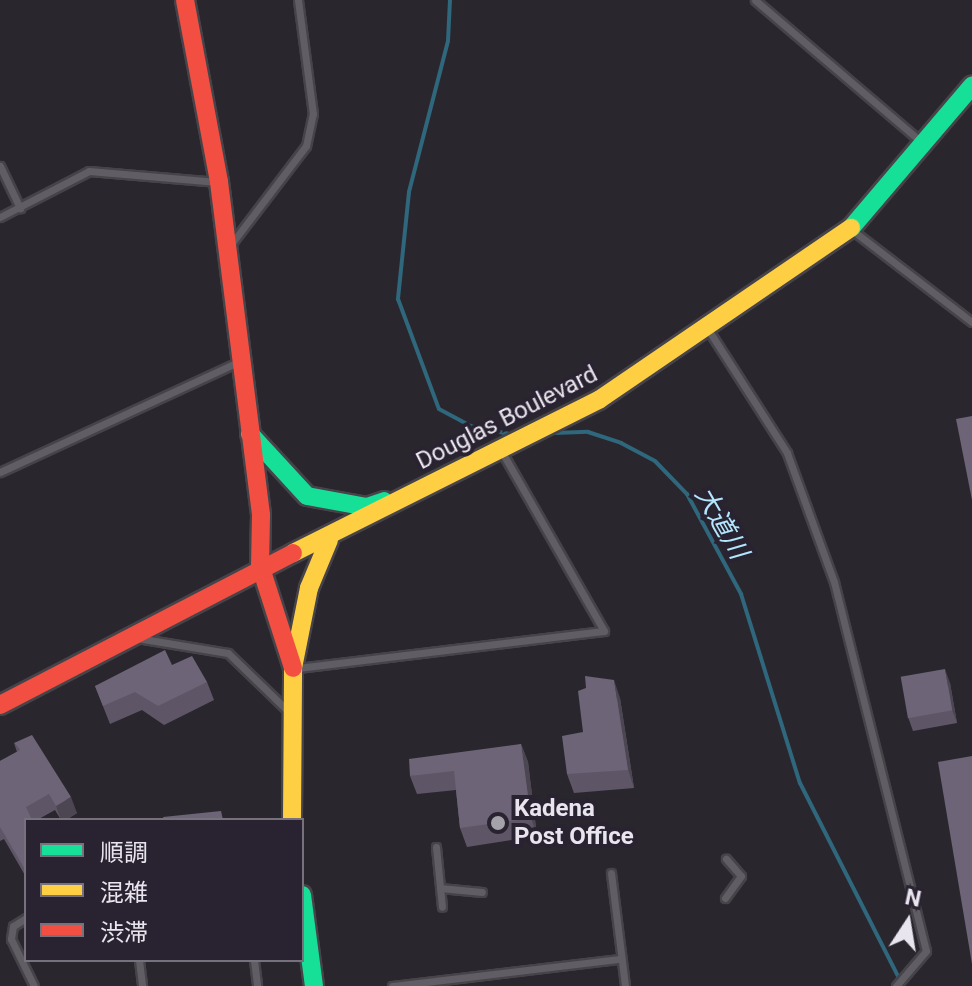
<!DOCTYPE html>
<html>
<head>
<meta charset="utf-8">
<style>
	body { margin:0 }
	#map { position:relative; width:972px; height:986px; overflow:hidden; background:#2a262e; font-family:Roboto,"Noto Sans JP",sans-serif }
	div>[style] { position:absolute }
	.stream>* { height:4px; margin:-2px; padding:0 2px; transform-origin:2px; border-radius:2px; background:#2f677c }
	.roads { filter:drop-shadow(2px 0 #464349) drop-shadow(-2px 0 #464349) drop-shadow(0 2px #464349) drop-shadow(0 -2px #464349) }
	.lane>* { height:7px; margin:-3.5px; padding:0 3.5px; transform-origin:3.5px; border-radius:3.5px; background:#605d64 }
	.fast>* { height:18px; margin:-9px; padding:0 9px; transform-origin:9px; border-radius:9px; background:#16e098 }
	.slow>* { height:18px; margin:-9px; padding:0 9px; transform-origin:9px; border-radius:9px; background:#ffcf43 }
	.jam>* { height:18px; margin:-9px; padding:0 9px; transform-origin:9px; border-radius:9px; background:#f24e42 }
	.wall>* { inset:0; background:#5e5666 }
	.shaded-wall>* { inset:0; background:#4c4653 }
	.building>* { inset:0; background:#6d6477; transform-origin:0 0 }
	.dots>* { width:22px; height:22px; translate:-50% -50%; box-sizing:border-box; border:4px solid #292331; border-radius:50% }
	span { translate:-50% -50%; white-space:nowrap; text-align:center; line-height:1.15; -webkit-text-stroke:8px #292331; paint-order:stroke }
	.street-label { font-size:24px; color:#e9e5ee }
	.poi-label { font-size:24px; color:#e9e5ee; font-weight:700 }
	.left { translate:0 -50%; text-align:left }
	.water-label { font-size:26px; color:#b3e7fd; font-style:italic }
	.legend { position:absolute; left:24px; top:818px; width:280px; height:144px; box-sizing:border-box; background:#292331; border:2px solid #76717d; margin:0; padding:10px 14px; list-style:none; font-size:24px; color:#e9e5ee }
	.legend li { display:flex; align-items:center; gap:16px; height:40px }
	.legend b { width:40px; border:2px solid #76717d }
	.north { position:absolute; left:868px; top:882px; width:80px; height:80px; -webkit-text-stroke:6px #292331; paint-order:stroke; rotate:12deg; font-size:22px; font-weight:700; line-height:32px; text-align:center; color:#e9e5ee }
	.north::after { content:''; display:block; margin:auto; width:28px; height:36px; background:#e9e5ee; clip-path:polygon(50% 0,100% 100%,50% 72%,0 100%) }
</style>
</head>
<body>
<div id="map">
	<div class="stream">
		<div style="left:450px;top:0;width:41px;rotate:92.8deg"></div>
		<div style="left:448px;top:41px;width:156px;rotate:104.5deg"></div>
		<div style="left:409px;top:192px;width:108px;rotate:95.9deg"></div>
		<div style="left:398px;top:299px;width:117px;rotate:69.6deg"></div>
		<div style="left:439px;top:409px;width:36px;rotate:28deg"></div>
		<div style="left:471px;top:426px;width:44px;rotate:11.8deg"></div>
		<div style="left:554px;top:433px;width:34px;rotate:-2deg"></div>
		<div style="left:588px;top:432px;width:35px;rotate:18deg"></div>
		<div style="left:621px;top:443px;width:38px;rotate:28deg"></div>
		<div style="left:655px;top:461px;width:46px;rotate:45.9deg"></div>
		<div style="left:687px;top:494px;width:114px;rotate:61.6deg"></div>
		<div style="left:741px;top:594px;width:198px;rotate:72.7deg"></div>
		<div style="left:800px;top:783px;width:228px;rotate:63.1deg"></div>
	</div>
	<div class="roads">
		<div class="lane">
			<div style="left:755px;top:0;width:217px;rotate:40.5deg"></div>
			<div style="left:0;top:166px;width:47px;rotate:64.5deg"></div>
			<div style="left:0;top:217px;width:100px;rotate:-27.3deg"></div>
			<div style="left:89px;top:171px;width:129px;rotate:4.9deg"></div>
			<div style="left:852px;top:230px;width:151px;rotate:37.5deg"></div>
			<div style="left:232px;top:243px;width:122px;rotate:-52.7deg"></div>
			<div style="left:306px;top:146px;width:33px;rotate:-78deg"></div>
			<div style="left:313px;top:114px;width:115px;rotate:-97.5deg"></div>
			<div style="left:711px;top:334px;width:141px;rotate:57.4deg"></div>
			<div style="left:787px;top:453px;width:137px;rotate:70deg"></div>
			<div style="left:834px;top:582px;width:380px;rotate:76deg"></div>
			<div style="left:926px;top:951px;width:46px;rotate:130.6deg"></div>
			<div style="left:0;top:472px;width:262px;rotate:-24.8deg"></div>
			<div style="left:137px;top:638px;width:92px;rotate:9.4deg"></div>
			<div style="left:228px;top:653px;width:83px;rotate:44deg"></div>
			<div style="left:297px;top:668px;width:309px;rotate:-6.9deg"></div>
			<div style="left:604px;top:631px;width:206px;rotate:-119.7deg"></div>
			<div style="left:436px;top:847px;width:60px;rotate:84.3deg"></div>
			<div style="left:611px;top:873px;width:114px;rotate:82.9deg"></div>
			<div style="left:440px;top:888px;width:42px;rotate:5.4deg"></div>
			<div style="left:725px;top:898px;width:27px;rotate:-54deg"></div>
			<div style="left:741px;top:876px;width:23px;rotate:-131deg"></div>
			<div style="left:26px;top:918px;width:15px;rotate:148deg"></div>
			<div style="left:13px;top:926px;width:13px;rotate:99deg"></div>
			<div style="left:11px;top:939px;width:52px;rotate:63.9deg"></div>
			<div style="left:139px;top:960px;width:26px;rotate:83deg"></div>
			<div style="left:254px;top:960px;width:26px;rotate:83deg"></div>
			<div style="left:392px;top:986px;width:230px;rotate:-6.8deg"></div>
		</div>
		<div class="fast">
			<div style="left:851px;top:228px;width:187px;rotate:-49.6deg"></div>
			<div style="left:250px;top:434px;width:84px;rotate:47.4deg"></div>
			<div style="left:307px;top:496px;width:61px;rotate:10.4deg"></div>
			<div style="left:367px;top:507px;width:18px;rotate:-19deg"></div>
			<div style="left:302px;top:895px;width:92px;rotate:82.5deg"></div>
		</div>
		<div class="slow">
			<div style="left:293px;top:553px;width:343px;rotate:-26.6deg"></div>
			<div style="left:600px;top:399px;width:304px;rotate:-34.3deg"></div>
			<div style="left:292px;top:820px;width:152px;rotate:-89.6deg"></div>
			<div style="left:293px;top:668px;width:82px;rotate:-78.7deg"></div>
			<div style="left:309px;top:588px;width:52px;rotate:-67.4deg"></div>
		</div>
		<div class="jam">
			<div style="left:185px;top:0;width:185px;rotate:79.4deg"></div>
			<div style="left:219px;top:182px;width:336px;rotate:82.8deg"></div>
			<div style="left:261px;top:515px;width:50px;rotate:91.1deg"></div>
			<div style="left:260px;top:565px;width:108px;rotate:72.2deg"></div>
			<div style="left:0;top:705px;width:330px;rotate:-27.4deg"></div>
		</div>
	</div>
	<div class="wall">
		<div style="clip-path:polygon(172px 665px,207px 682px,214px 700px,164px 725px,142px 710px,110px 724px,95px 686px)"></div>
		<div style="clip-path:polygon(950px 683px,957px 723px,913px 731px,908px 717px)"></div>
		<div style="clip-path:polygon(620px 698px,634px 788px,574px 793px,567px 774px,583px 732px)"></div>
		<div style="clip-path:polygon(14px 743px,77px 813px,66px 820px,61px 820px,55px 810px,37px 820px,26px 820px,26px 877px,4px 839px,0 841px,0 761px,17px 752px)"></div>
		<div style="clip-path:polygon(521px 744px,528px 762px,537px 836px,467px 847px,460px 828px,456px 790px,417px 794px,410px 776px)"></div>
	</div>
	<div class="shaded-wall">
		<div style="clip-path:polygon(945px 669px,950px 683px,957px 723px,952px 710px)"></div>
		<div style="clip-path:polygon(614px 680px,620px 698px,634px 788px,628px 770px)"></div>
		<div style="clip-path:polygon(521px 744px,528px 762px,537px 836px,531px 818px)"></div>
		<div style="clip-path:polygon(71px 797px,77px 813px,66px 820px,61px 820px,56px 806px)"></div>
	</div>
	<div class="building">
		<div style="clip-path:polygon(972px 416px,972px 500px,956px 419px)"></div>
		<div style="clip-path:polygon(165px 650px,172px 665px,192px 656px,207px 682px,158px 706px,135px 692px,103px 706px,95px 686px)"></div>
		<div style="left:945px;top:669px;width:42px;height:45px;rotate:80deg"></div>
		<div style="clip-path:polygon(585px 676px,614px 680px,628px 770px,567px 774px,562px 736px,583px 732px,578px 691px,586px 688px)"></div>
		<div style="clip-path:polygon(32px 735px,71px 797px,56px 806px,49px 794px,26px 807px,32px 820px,26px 820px,26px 871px,0 827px,0 761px,20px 750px,14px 743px)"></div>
		<div style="clip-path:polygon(521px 744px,531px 818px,460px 828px,454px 771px,410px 776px,409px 759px)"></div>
		<div style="clip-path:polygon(972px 756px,972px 964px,938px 762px)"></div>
		<div style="clip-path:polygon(221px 811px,223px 820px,164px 820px,163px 817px)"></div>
	</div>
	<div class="dots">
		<div style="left:498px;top:823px;background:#a6a2ab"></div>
	</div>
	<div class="street-label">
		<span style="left:507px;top:418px;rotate:-27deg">Douglas Boulevard</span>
	</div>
	<div class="poi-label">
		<span class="left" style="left:514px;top:823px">Kadena<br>Post Office</span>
	</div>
	<div class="water-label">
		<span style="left:721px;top:523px;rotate:60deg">大道川</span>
	</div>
	<ul class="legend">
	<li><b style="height:10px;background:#16e098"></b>順調</li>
	<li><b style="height:10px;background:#ffcf43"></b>混雑</li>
	<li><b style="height:10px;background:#f24e42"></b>渋滞</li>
	</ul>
	<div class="north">N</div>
</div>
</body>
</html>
